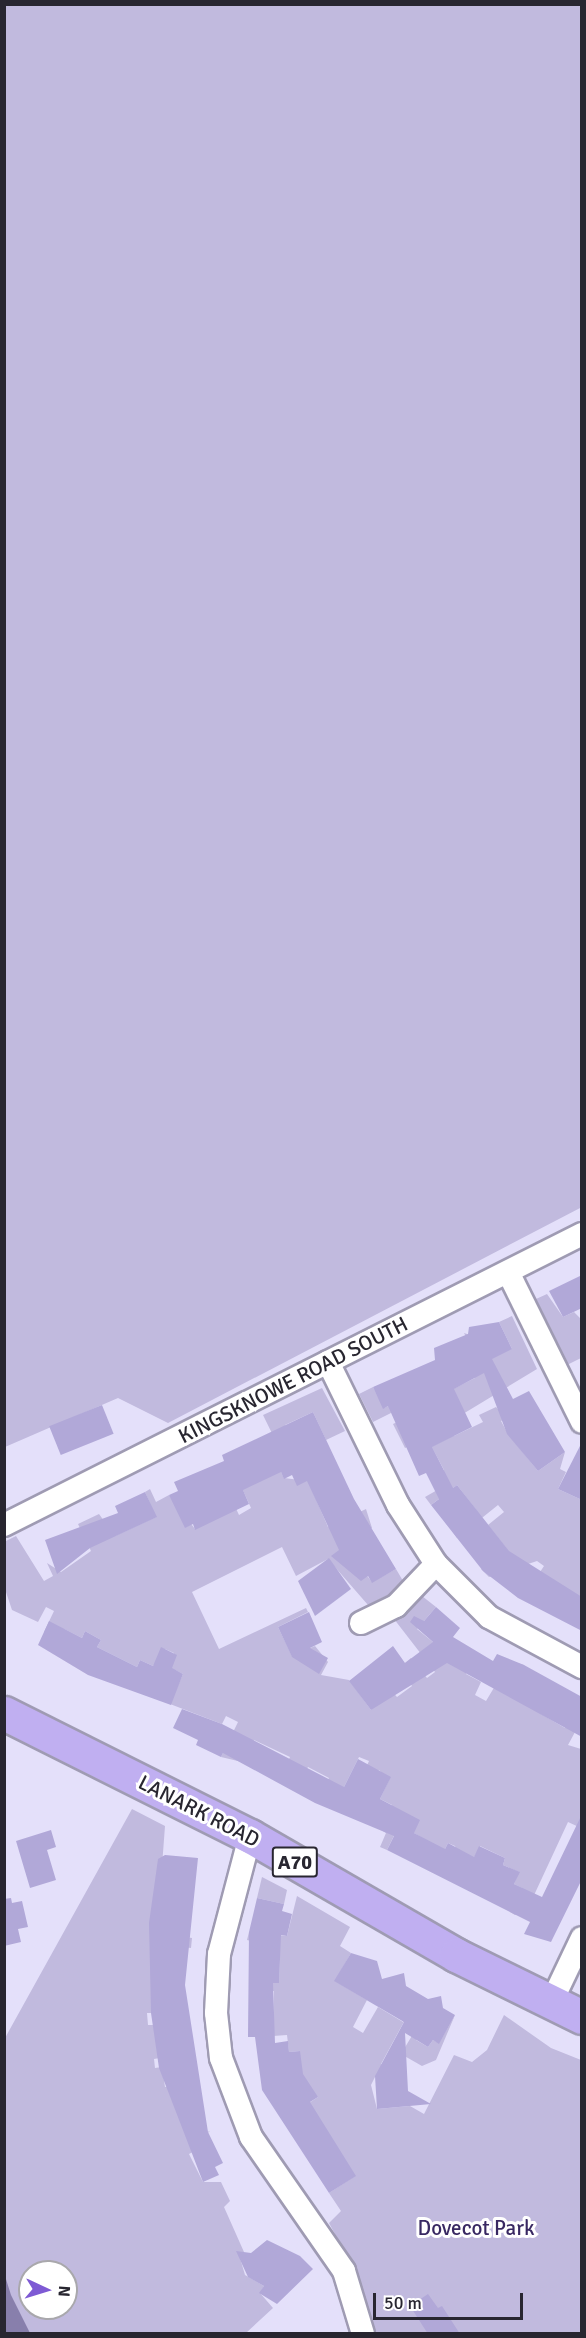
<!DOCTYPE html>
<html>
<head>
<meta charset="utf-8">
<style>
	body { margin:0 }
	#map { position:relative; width:586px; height:2338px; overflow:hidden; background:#e4e0fa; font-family:Signika,sans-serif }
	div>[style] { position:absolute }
	.green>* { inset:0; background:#c1bade }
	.water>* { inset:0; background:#887fac }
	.building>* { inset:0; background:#b1a8d8; transform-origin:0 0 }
	.roads { filter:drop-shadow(2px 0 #9f9bb3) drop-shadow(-2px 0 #9f9bb3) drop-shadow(0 2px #9f9bb3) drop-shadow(0 -2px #9f9bb3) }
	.minor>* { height:22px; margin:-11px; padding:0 11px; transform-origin:11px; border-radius:11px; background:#fff }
	.primary>* { height:33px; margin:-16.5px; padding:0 16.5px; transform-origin:16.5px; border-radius:16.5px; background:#c0aff1 }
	span { translate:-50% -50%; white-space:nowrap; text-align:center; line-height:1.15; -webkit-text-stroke:6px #fff; paint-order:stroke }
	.shield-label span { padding:2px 4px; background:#fff; border:2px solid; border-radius:4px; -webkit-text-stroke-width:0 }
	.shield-label { font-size:20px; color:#282630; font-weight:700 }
	.street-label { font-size:21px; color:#282630 }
	.park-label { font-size:21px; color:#382862 }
	.frame { position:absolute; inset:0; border:6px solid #282630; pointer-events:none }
	.north { position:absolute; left:18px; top:2260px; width:60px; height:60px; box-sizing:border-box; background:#fff; border:2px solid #a9a8ac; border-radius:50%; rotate:94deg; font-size:16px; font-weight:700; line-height:24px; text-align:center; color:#282630 }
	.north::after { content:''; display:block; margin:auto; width:21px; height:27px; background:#7e5ad4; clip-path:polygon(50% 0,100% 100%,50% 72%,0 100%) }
	.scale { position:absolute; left:373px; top:2293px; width:150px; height:27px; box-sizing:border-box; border:3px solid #282630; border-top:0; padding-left:8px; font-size:18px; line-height:21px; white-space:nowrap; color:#282630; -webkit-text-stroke:4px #fff; paint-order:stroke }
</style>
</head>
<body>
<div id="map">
	<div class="green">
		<div style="clip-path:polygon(5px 4px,581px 5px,582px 1207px,168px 1423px,118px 1398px,5px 1447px)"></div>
		<div style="clip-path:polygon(547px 1294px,563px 1317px,574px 1312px,581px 1319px,581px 1358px,567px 1365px,536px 1299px)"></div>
		<div style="clip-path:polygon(512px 1316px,537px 1369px,448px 1423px,454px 1436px,483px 1422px,479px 1415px,496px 1407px,507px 1418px,501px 1421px,508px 1434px,538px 1471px,565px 1452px,560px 1469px,566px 1472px,558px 1489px,582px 1500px,581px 1601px,538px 1575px,544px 1566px,537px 1561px,489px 1577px,481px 1569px,507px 1549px,488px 1525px,504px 1512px,498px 1505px,457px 1538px,452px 1531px,477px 1511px,457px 1485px,431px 1505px,425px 1497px,439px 1489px,444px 1470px,427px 1438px,405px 1448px,393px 1424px,412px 1415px,407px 1405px,373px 1422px,359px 1394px,373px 1387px,384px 1408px,415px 1393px,443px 1394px,475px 1378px,474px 1352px,464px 1333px,512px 1349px,499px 1322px)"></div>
		<div style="clip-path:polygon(322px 1388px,345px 1431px,326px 1440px,313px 1412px,285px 1425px,287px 1464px,263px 1415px)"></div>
		<div style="clip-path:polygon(277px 1464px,284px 1478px,308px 1481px,328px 1527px,366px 1509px,372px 1528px,341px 1543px,372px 1582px,396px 1569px,406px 1586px,368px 1605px,328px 1559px,296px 1576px,282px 1547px,192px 1592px,219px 1649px,306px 1608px,308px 1612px,278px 1627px,292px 1656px,315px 1646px,328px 1662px,321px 1675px,349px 1680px,371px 1710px,389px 1688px,397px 1697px,412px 1686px,405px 1676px,412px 1671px,405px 1663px,411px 1658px,427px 1678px,435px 1672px,394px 1619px,422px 1596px,436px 1607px,417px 1629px,450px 1656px,478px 1652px,466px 1674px,481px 1682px,475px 1695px,486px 1701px,510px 1661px,524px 1665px,541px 1714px,565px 1728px,580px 1701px,581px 1721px,568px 1745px,581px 1749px,581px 1828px,568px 1822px,529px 1906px,515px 1915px,510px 1912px,522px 1888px,514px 1884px,519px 1872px,503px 1865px,505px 1858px,480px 1846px,465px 1875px,455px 1846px,448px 1843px,444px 1851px,414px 1833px,405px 1813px,387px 1850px,380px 1847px,386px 1833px,380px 1829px,392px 1805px,380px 1799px,389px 1780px,379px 1770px,357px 1787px,369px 1761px,359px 1757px,342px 1791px,317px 1801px,329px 1778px,308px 1767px,295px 1790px,279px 1781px,290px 1757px,254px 1740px,242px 1762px,221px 1757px,238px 1722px,226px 1716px,222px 1724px,170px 1704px,183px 1674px,175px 1670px,168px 1676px,174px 1653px,165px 1649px,153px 1666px,140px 1660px,137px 1667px,97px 1647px,101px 1640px,85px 1631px,82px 1638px,64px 1629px,44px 1632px,54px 1611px,46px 1607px,38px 1622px,12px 1610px,5px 1589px,4px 1542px,16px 1536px,44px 1581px,53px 1576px,47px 1563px,61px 1572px,91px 1551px,78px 1524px,99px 1514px,115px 1536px,156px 1517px,145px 1492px,150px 1489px,156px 1502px,169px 1495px,195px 1529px,216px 1465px,239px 1515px,251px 1508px,241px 1486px)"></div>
		<div style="clip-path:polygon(evenodd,132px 1809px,165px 1826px,157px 1933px,192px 1938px,191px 1948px,163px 1945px,155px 2013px,147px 2013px,148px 2025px,156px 2025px,160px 2058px,154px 2059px,155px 2068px,162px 2067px,165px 2087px,170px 2086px,199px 2135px,210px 2131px,201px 2139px,204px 2146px,189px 2154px,203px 2182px,221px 2182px,230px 2201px,224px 2207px,244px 2252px,240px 2258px,245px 2275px,264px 2286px,260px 2293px,273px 2308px,246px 2333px,5px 2334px,5px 2038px,132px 1809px,30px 2272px,66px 2272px,66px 2308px,30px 2308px,30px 2272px)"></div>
		<div style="clip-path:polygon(262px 1877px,287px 1890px,284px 1904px,257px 1898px)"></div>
		<div style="clip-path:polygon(297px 1896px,350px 1927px,340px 1946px,351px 1953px,335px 1981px,367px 2000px,353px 2027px,363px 2033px,378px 2007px,403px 2022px,419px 1994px,381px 2064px,394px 2076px,375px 2077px,371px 2085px,377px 2109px,410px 2106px,424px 2114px,454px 2055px,472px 2062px,487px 2050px,504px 2015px,551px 2048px,581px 2060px,581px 2333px,371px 2333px,357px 2275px,329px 2223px,341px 2211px,329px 2193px,355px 2176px,309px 2103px,318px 2097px,299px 2089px,300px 2051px,289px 2052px,287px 2035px,273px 2036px,274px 1991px,260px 1990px,261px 1983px,279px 1983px,280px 1948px,247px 1940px,249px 1932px,287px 1936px)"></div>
		<div style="clip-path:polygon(455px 2015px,436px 2060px,422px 2066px,401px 2054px,416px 2029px,420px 2032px,416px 2040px,428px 2047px,433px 2040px,439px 2043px)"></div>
	</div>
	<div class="water">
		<div style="clip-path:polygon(5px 2276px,11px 2295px,30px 2333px,5px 2333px)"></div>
	</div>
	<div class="building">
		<div style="clip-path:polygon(582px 1275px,582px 1308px,563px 1317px,549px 1291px)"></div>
		<div style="clip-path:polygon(499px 1322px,512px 1349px,492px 1359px,513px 1399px,529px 1391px,565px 1452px,538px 1471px,507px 1434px,484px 1373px,454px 1389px,472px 1427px,432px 1447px,453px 1488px,457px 1485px,509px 1551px,582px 1597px,582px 1631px,518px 1598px,483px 1571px,431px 1505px,439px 1499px,426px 1473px,419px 1476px,388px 1406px,383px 1409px,373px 1387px,435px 1360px,434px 1348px,468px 1334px,469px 1327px)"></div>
		<div style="left:102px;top:1405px;width:31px;height:57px;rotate:68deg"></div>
		<div style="clip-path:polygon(313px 1412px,354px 1499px,396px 1569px,372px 1583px,368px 1576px,361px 1581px,331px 1556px,339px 1550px,307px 1481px,297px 1486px,292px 1475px,284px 1479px,281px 1472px,243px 1490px,249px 1504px,195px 1530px,193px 1524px,185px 1528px,169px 1495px,178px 1491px,174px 1482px,224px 1461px,222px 1455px)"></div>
		<div style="clip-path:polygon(582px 1442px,582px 1500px,558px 1489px)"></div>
		<div style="clip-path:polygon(145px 1492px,157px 1517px,90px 1548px,57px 1574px,45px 1540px,118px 1513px,115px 1506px)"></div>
		<div style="clip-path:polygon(329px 1558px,351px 1589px,315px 1616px,298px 1581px)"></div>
		<div style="clip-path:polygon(436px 1607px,460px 1628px,453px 1637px,493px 1661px,497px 1654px,524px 1665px,582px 1697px,582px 1737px,447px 1663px,371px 1710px,349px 1681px,393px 1646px,405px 1663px,433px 1642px,410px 1622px,414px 1616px,424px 1621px)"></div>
		<div style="clip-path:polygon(309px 1612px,322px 1642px,310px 1648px,328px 1658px,319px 1674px,292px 1657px,278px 1627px)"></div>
		<div style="clip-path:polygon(49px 1621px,82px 1638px,85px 1631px,101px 1640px,97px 1647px,137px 1667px,140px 1660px,153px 1666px,161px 1647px,177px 1655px,172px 1668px,183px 1674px,171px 1705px,88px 1675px,38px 1645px)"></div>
		<div style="clip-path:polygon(182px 1709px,222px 1724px,344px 1787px,358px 1759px,391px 1777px,380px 1799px,420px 1820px,414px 1833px,445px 1849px,448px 1843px,474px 1857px,479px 1846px,505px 1858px,503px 1865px,520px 1872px,514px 1884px,542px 1897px,582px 1814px,582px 1879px,551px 1942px,524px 1934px,530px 1922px,387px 1850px,394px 1836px,315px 1803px,223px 1753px,221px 1757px,196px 1745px,198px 1740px,173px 1728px)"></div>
		<div style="clip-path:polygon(51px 1830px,56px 1847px,47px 1850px,56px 1880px,30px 1888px,16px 1841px)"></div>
		<div style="clip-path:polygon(165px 1855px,198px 1858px,185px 1985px,208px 2132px,223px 2163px,215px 2167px,219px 2175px,203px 2182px,159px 2068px,151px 2013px,149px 1923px,158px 1859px)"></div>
		<div style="clip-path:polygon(11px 1898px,12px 1903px,22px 1901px,28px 1927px,18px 1929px,21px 1942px,4px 1946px,4px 1899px)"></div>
		<div style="clip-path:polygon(257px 1898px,284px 1904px,282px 1911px,292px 1914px,287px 1936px,281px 1935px,279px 1983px,273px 1983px,275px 2043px,288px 2041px,289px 2052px,300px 2051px,303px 2074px,318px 2097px,310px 2102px,356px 2176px,329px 2193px,262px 2090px,255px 2037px,248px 2037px,249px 1932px)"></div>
		<div style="clip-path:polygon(351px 1953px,377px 1961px,382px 1979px,404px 1973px,406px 1986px,428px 1999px,441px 1996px,443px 2008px,455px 2015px,439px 2044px,433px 2040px,428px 2047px,405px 2033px,408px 2091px,431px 2104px,377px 2109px,375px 2076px,404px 2022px,334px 1981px)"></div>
		<div style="clip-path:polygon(267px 2240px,300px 2256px,313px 2269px,277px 2304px,259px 2293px,264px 2286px,248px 2277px,236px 2251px,251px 2253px)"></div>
		<div style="clip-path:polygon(428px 2294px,438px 2308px,442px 2306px,460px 2334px,428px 2334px,410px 2306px)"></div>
	</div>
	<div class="roads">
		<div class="minor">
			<div style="left:508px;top:1272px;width:167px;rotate:63.7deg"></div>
			<div style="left:328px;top:1362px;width:159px;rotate:63.9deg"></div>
			<div style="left:398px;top:1505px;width:70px;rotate:57.2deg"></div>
			<div style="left:436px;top:1564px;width:75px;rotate:45deg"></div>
			<div style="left:489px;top:1617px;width:106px;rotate:28.3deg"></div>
			<div style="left:4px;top:1525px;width:647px;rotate:-26.72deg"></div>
			<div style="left:361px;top:1623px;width:39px;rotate:-26deg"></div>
			<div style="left:396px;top:1606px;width:58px;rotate:-46.4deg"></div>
			<div style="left:250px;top:1836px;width:122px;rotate:104.7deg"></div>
			<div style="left:219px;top:1954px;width:59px;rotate:92.9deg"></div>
			<div style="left:216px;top:2013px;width:45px;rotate:83.7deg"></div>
			<div style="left:221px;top:2058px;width:85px;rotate:69.2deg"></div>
			<div style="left:251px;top:2137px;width:163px;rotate:55.2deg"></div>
			<div style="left:344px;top:2271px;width:66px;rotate:73.2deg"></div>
			<div style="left:550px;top:2005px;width:74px;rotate:-64.5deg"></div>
		</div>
		<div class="primary">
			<div style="left:4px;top:1713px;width:275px;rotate:26.6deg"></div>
			<div style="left:250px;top:1836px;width:238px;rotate:30deg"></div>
			<div style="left:456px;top:1955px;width:140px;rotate:26.2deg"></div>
		</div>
	</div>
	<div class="shield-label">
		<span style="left:295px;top:1862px">A70</span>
	</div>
	<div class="street-label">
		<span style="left:293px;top:1380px;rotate:-27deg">KINGSKNOWE ROAD SOUTH</span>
		<span style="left:199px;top:1811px;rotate:27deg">LANARK ROAD</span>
	</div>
	<div class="park-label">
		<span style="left:476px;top:2228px">Dovecot Park</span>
	</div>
	<div class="frame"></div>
	<div class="north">N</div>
	<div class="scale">50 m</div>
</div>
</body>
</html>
